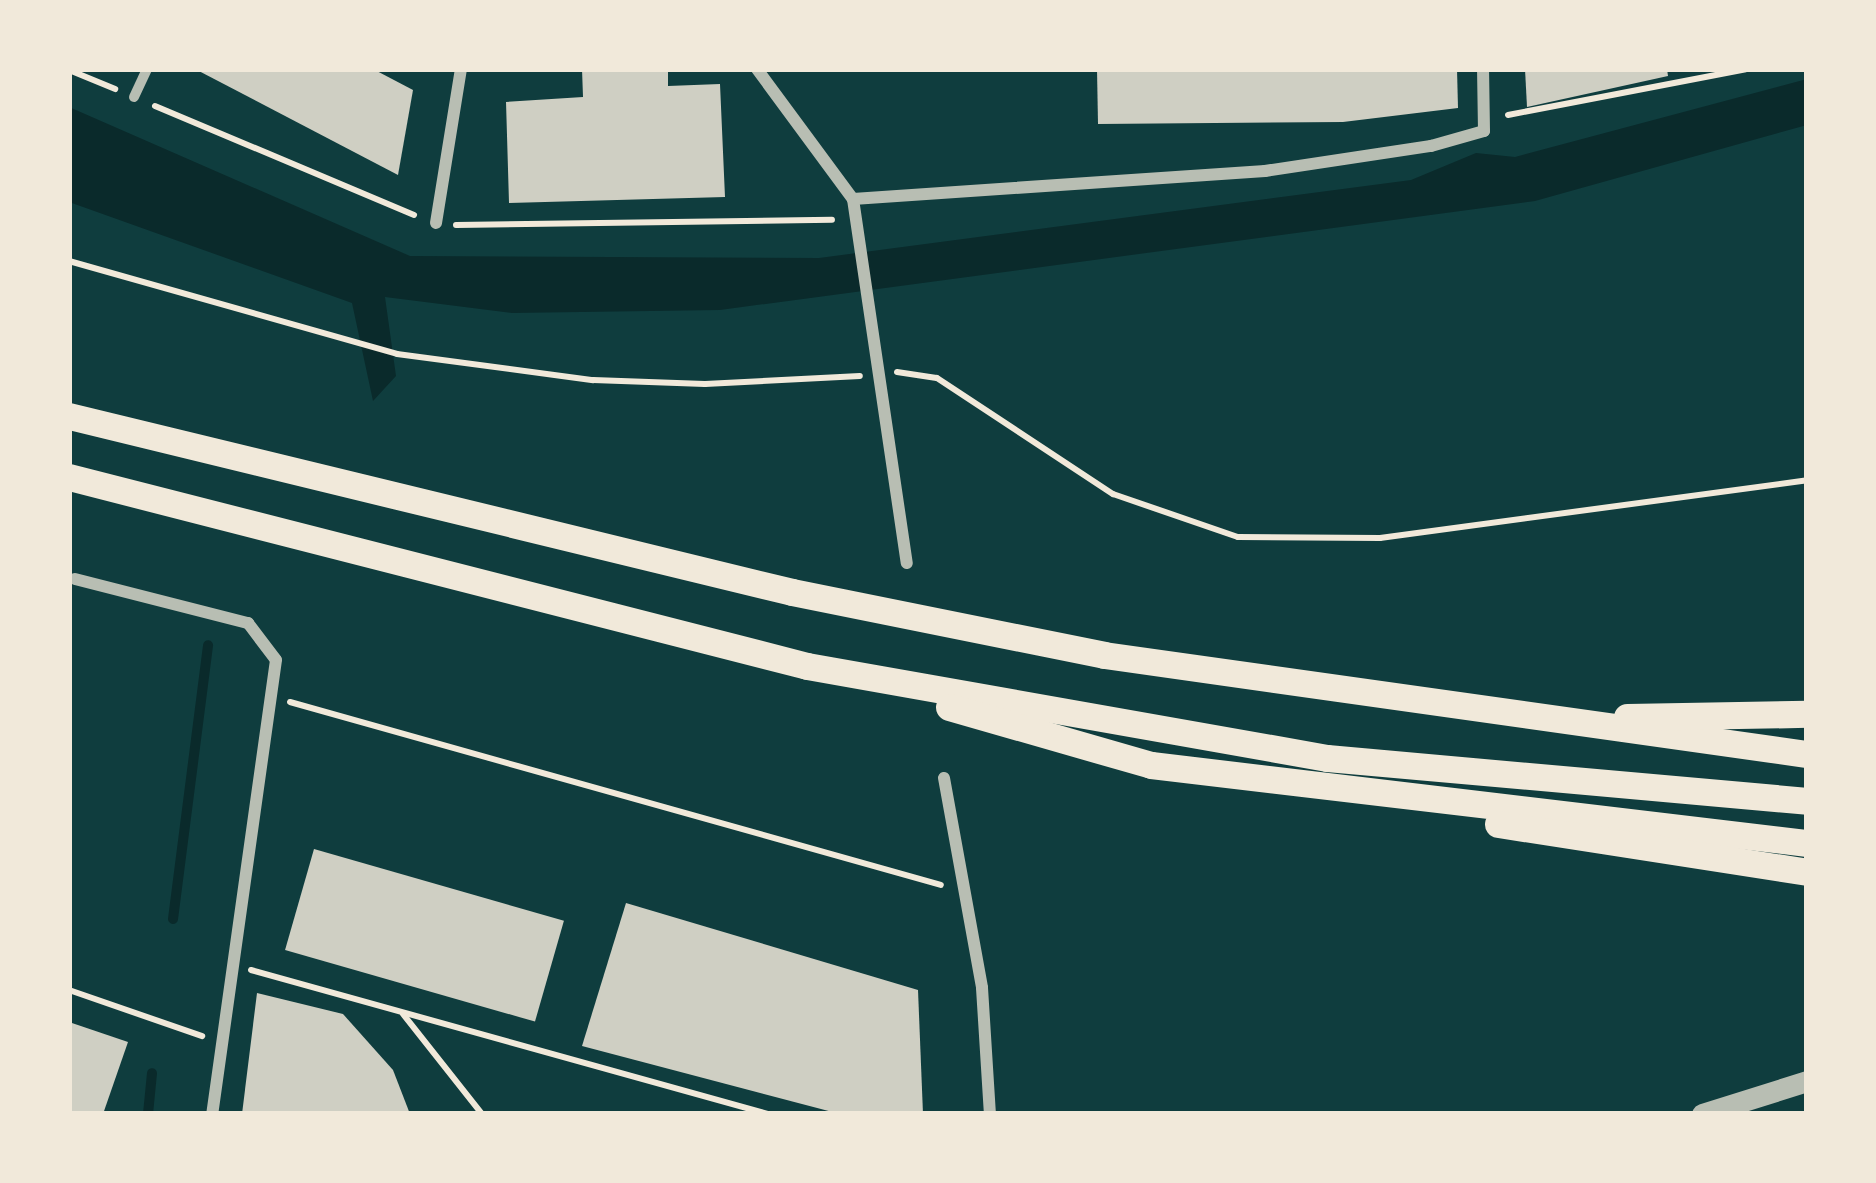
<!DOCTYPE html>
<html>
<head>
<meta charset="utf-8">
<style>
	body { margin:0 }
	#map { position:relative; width:1876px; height:1183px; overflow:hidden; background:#0f3d3e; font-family:"Noto Serif",serif }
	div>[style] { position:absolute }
	.water>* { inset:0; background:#0a2a2b }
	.stream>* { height:10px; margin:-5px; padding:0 5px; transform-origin:5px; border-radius:5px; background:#0a2a2b }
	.building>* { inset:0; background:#cfcfc3; transform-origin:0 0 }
	.path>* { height:6px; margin:-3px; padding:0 3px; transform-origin:3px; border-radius:3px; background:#f1e9da }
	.pedestrian>* { height:10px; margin:-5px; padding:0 5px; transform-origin:5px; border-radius:5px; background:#b8beb3 }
	.minor>* { height:12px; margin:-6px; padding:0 6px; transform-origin:6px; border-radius:6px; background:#b8beb3 }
	.tertiary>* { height:21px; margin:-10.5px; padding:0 10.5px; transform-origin:10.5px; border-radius:10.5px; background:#b8beb3 }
	.trunk>* { height:27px; margin:-13.5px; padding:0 13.5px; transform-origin:13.5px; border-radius:13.5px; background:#f1e9da }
	span { translate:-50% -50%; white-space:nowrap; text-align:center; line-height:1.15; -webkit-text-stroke:12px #f1e9da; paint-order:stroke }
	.frame { position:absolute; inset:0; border:72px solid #f1e9da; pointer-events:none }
</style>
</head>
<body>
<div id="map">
	<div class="water">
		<div style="clip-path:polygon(1807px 79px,1807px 125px,1535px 201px,720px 310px,512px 313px,385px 297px,396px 376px,373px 401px,352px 303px,69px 202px,69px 107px,410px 256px,819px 258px,1411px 180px,1476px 153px,1515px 157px)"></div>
	</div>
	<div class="stream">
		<div style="left:173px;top:919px;width:276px;rotate:-82.7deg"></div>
		<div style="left:148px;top:1114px;width:41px;rotate:-84.4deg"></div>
	</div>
	<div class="building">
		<div style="clip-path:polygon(195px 69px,373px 69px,413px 90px,398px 175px)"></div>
		<div style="clip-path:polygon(582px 69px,668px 69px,668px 86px,720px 84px,725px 197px,509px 203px,506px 102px,583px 97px)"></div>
		<div style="clip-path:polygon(1097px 69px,1457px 69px,1458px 108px,1343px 122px,1098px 124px)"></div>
		<div style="clip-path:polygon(1525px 69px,1667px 69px,1668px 76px,1527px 107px)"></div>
		<div style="left:314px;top:849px;width:260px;height:105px;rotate:16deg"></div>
		<div style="clip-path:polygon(626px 903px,918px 990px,923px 1114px,840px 1114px,582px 1046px)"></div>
		<div style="clip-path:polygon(257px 993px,343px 1014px,393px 1070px,410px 1114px,242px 1114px)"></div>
		<div style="clip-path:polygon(69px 1022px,128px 1042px,103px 1114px,69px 1114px)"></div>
	</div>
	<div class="path">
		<div style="left:69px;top:70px;width:50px;rotate:22.4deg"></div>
		<div style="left:155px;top:106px;width:281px;rotate:22.8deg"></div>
		<div style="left:1508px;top:115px;width:242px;rotate:-10.9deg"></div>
		<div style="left:456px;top:225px;width:376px;rotate:-0.8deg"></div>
		<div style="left:69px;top:261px;width:341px;rotate:15.8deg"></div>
		<div style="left:397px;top:354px;width:198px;rotate:7.6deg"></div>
		<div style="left:593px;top:380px;width:112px;rotate:2deg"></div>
		<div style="left:705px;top:384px;width:155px;rotate:-3deg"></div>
		<div style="left:897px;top:372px;width:40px;rotate:8.5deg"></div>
		<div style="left:937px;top:378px;width:211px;rotate:33.4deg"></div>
		<div style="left:1113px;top:494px;width:132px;rotate:19deg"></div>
		<div style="left:1238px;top:537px;width:142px;rotate:0.4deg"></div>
		<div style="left:1380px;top:538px;width:431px;rotate:-7.7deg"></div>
		<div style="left:290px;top:702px;width:676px;rotate:15.7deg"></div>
		<div style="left:251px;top:970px;width:537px;rotate:15.56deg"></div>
		<div style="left:69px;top:990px;width:141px;rotate:19.1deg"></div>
		<div style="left:403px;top:1014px;width:127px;rotate:51.7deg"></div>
	</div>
	<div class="pedestrian">
		<div style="left:134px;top:97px;width:31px;rotate:-65deg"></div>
	</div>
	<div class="minor">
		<div style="left:757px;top:69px;width:162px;rotate:53.6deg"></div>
		<div style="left:853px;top:199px;width:413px;rotate:-3.9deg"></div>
		<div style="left:1265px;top:171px;width:168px;rotate:-8.6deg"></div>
		<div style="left:1431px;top:146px;width:55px;rotate:-15.8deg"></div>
		<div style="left:1484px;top:131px;width:62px;rotate:-90.9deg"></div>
		<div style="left:853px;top:199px;width:368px;rotate:81.6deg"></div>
		<div style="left:436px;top:223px;width:156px;rotate:-80.8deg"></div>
		<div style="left:75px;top:579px;width:179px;rotate:14.3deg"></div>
		<div style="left:248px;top:623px;width:46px;rotate:52.9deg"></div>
		<div style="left:276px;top:660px;width:458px;rotate:98deg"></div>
		<div style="left:944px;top:778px;width:213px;rotate:79.7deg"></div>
		<div style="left:982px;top:988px;width:126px;rotate:86.4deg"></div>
	</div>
	<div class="tertiary">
		<div style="left:1702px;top:1114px;width:110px;rotate:-17.4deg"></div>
	</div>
	<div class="trunk">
		<div style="left:69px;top:416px;width:744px;rotate:13.68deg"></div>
		<div style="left:792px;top:592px;width:318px;rotate:11.4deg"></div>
		<div style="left:1104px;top:655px;width:710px;rotate:8.02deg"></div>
		<div style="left:69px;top:477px;width:762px;rotate:14.36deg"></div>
		<div style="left:807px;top:666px;width:528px;rotate:10.03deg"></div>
		<div style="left:1327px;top:758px;width:482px;rotate:5.1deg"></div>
		<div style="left:949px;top:707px;width:210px;rotate:16deg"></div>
		<div style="left:1151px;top:765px;width:661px;rotate:6.78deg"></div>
		<div style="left:1627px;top:717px;width:180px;rotate:-1deg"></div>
		<div style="left:1498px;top:824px;width:313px;rotate:8.8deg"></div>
	</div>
	<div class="frame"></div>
</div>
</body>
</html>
